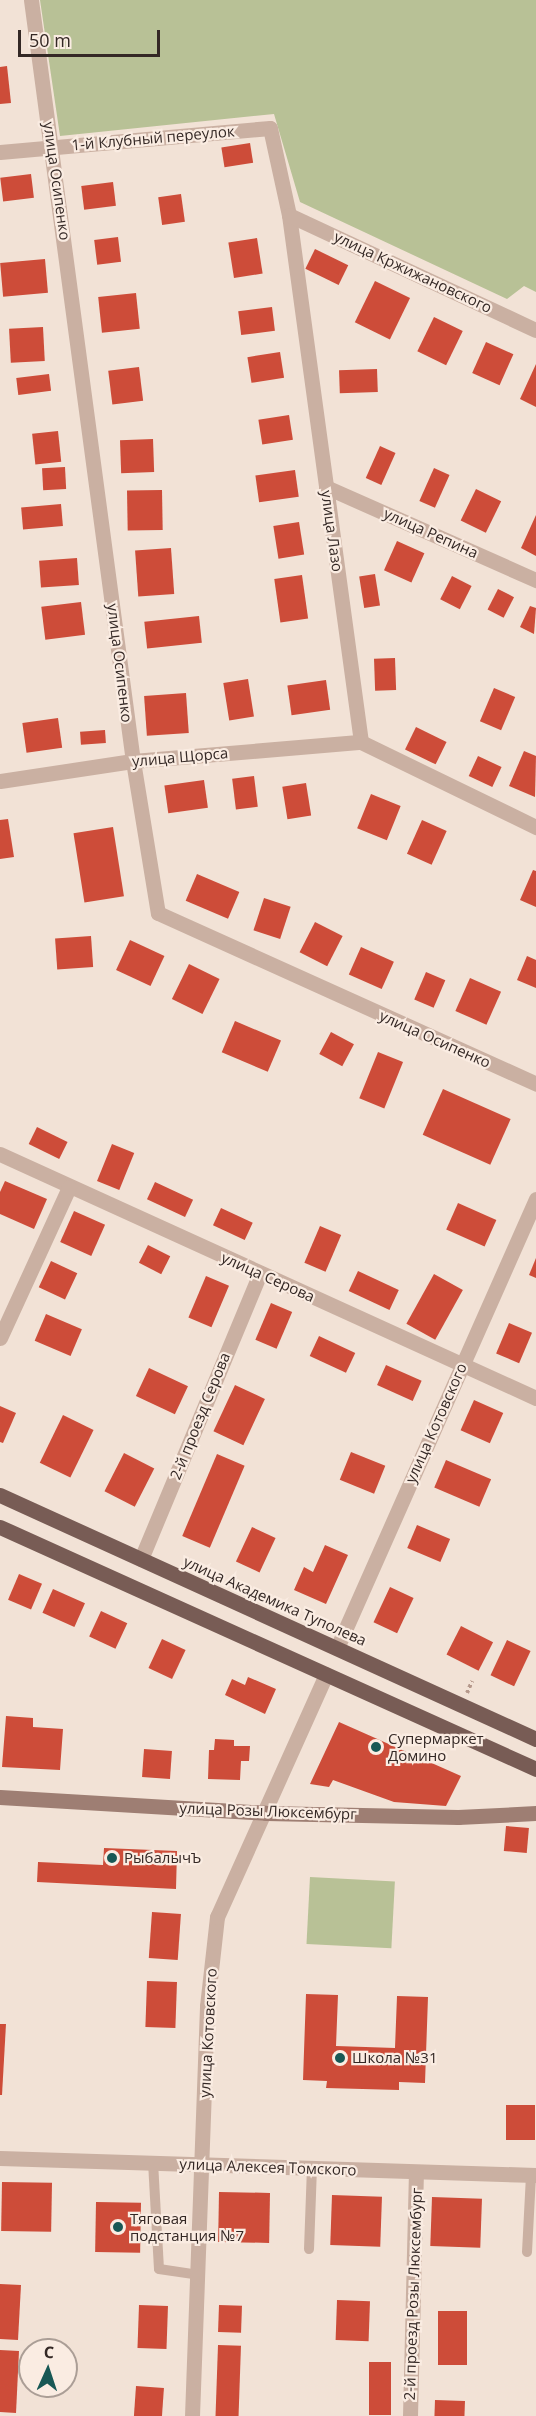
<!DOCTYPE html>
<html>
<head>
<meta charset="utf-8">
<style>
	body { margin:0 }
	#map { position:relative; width:536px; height:2416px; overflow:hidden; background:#f2e2d6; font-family:"Open Sans",sans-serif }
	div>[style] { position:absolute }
	.green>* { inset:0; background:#b8c196; transform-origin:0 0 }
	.building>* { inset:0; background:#cd4c39; transform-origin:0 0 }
	.path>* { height:4px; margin-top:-2px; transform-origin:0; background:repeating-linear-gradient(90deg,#b6998c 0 3px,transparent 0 6px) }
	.lane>* { height:10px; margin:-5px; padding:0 5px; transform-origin:5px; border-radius:5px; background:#cab0a2 }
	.street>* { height:15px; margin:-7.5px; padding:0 7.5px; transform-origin:7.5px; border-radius:7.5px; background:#cab0a2 }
	.secondary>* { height:15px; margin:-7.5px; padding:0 7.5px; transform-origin:7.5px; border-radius:7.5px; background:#9e7e73 }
	.primary>* { height:15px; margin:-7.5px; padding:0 7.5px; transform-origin:7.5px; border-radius:7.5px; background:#785c55 }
	.dots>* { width:16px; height:16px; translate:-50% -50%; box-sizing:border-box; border:3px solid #faece2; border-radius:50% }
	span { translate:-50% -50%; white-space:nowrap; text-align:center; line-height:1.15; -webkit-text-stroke:4.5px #faece2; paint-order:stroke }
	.street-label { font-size:15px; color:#342825 }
	.poi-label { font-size:15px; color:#342825 }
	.left { translate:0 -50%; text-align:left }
	.north { position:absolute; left:18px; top:2338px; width:60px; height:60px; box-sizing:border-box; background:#faece2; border:2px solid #ab9e96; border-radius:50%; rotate:3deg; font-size:16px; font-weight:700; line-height:24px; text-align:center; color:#342825 }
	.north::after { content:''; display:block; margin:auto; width:21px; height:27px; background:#185855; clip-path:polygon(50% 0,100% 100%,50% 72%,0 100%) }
	.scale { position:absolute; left:18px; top:30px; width:142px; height:27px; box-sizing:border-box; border:3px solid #342825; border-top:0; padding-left:8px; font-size:18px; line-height:21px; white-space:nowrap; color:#342825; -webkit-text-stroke:4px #faece2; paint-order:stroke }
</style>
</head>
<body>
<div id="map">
	<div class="green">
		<div style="clip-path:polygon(40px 0,536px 0,536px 292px,524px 286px,507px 299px,300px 202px,274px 114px,60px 136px)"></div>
		<div style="left:310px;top:1877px;width:85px;height:67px;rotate:3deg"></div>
	</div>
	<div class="building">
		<div style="clip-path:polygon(7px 66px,11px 103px,0 104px,0 67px)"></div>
		<div style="left:250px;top:143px;width:20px;height:29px;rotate:81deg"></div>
		<div style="left:31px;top:174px;width:24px;height:31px;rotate:83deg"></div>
		<div style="left:113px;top:182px;width:24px;height:32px;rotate:83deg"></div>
		<div style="left:181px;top:194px;width:28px;height:23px;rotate:82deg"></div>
		<div style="left:118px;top:237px;width:25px;height:24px;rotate:83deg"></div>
		<div style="left:257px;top:238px;width:36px;height:29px;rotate:81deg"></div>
		<div style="left:315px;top:249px;width:37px;height:22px;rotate:26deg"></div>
		<div style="left:45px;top:259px;width:34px;height:45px;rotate:85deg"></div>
		<div style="left:375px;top:281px;width:39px;height:46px;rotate:26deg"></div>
		<div style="left:136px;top:293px;width:36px;height:38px;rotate:84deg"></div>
		<div style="left:272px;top:307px;width:24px;height:34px;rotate:83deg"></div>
		<div style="left:434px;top:317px;width:32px;height:38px;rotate:26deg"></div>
		<div style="left:43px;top:327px;width:34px;height:34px;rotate:87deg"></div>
		<div style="left:486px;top:342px;width:30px;height:34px;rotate:24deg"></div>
		<div style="left:280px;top:352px;width:26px;height:33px;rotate:81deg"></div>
		<div style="clip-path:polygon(536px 364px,536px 407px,520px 399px)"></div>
		<div style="left:139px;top:367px;width:34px;height:31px;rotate:83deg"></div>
		<div style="left:377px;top:369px;width:23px;height:38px;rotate:88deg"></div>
		<div style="left:49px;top:374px;width:17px;height:33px;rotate:83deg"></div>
		<div style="left:289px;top:415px;width:25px;height:31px;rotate:81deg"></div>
		<div style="left:58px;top:431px;width:31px;height:26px;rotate:84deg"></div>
		<div style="left:153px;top:439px;width:33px;height:33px;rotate:88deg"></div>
		<div style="left:380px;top:446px;width:17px;height:35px;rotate:24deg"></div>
		<div style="left:65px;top:467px;width:22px;height:23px;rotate:87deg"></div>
		<div style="left:434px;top:468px;width:17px;height:36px;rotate:24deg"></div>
		<div style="left:295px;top:470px;width:27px;height:40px;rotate:82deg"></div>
		<div style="left:476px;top:489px;width:28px;height:35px;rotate:26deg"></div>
		<div style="left:162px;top:490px;width:40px;height:35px;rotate:89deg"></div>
		<div style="left:61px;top:504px;width:22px;height:40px;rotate:85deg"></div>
		<div style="clip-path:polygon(536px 515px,536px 556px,521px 548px)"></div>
		<div style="left:299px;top:522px;width:33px;height:26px;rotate:81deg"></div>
		<div style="left:397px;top:541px;width:30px;height:32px;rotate:24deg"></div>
		<div style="left:171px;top:548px;width:46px;height:36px;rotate:86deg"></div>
		<div style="left:77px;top:558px;width:27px;height:38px;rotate:86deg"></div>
		<div style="left:375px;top:574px;width:32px;height:16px;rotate:81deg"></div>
		<div style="left:302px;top:575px;width:44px;height:28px;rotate:82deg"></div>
		<div style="left:452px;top:576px;width:22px;height:26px;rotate:27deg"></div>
		<div style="left:498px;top:589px;width:18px;height:23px;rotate:27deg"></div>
		<div style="left:81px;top:602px;width:33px;height:40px;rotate:83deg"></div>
		<div style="clip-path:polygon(530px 606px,536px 608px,534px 634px,520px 627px)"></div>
		<div style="left:199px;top:616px;width:27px;height:55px;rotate:84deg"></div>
		<div style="left:395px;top:658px;width:32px;height:21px;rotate:88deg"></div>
		<div style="left:248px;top:679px;width:38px;height:25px;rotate:81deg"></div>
		<div style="left:326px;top:680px;width:30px;height:39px;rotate:82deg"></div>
		<div style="left:494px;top:688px;width:23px;height:36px;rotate:23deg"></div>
		<div style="left:186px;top:693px;width:40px;height:42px;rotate:86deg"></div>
		<div style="left:58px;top:718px;width:30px;height:36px;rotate:82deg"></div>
		<div style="left:416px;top:727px;width:34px;height:25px;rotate:26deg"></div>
		<div style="left:105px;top:730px;width:13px;height:25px;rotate:86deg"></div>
		<div style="clip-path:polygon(524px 751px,536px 756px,535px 797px,509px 786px)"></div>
		<div style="left:478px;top:756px;width:26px;height:22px;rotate:25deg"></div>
		<div style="left:254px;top:776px;width:31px;height:22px;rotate:83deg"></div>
		<div style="left:204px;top:780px;width:28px;height:40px;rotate:82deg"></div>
		<div style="left:306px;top:783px;width:33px;height:24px;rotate:81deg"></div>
		<div style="left:371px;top:794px;width:32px;height:37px;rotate:22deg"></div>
		<div style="clip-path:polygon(8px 819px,14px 857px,0 859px,0 820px)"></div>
		<div style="left:422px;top:820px;width:27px;height:37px;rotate:24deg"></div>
		<div style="left:113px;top:827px;width:70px;height:40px;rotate:81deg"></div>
		<div style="clip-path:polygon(533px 870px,536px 871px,536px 907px,520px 900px)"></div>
		<div style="left:197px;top:874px;width:46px;height:29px;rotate:23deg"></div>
		<div style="left:264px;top:898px;width:28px;height:34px;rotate:18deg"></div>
		<div style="left:315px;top:922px;width:31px;height:34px;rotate:27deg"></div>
		<div style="left:91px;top:936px;width:31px;height:36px;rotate:86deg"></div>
		<div style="left:130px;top:940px;width:38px;height:33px;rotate:25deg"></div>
		<div style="left:361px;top:947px;width:36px;height:30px;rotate:24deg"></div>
		<div style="clip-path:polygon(527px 956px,536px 960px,536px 988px,517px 980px)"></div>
		<div style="left:189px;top:964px;width:34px;height:39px;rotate:26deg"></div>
		<div style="left:426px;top:972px;width:21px;height:30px;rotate:23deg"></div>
		<div style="left:470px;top:978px;width:34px;height:36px;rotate:24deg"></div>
		<div style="left:235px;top:1021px;width:50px;height:34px;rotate:23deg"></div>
		<div style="left:331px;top:1032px;width:26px;height:25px;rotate:28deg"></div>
		<div style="left:378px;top:1052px;width:27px;height:50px;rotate:22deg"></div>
		<div style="left:443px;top:1089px;width:74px;height:50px;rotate:24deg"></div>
		<div style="left:37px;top:1127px;width:34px;height:19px;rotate:26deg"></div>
		<div style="left:112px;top:1144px;width:24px;height:40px;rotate:22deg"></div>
		<div style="clip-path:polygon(5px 1181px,47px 1199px,34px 1229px,0 1214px,0 1192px)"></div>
		<div style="left:155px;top:1182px;width:42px;height:19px;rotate:25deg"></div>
		<div style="left:458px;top:1203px;width:42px;height:29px;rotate:24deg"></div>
		<div style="left:221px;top:1208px;width:35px;height:19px;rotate:25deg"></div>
		<div style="left:74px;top:1211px;width:34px;height:34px;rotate:24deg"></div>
		<div style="left:320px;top:1226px;width:23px;height:40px;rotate:23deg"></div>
		<div style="left:148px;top:1245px;width:25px;height:20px;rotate:27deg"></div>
		<div style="clip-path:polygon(536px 1258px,536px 1278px,529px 1275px)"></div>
		<div style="left:51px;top:1261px;width:29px;height:29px;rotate:25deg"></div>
		<div style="left:358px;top:1271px;width:45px;height:22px;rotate:25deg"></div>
		<div style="left:434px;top:1274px;width:33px;height:57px;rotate:29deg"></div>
		<div style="left:206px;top:1276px;width:25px;height:45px;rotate:23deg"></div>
		<div style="left:271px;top:1303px;width:23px;height:40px;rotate:23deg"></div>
		<div style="left:46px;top:1314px;width:39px;height:29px;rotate:23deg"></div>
		<div style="left:509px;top:1323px;width:25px;height:33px;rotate:23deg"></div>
		<div style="left:319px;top:1336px;width:40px;height:22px;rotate:25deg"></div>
		<div style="left:386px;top:1365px;width:39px;height:22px;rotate:24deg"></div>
		<div style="left:149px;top:1368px;width:43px;height:31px;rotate:25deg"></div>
		<div style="left:235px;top:1385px;width:33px;height:51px;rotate:25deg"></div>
		<div style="left:474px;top:1400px;width:32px;height:33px;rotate:24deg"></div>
		<div style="clip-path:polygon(0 1406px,16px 1413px,3px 1443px,0 1442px)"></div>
		<div style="left:63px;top:1415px;width:34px;height:53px;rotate:26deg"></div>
		<div style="left:351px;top:1452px;width:37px;height:30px;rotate:22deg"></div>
		<div style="left:124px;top:1453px;width:34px;height:43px;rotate:27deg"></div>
		<div style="left:217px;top:1454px;width:30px;height:89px;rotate:23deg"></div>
		<div style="left:446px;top:1460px;width:49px;height:30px;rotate:23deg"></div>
		<div style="left:417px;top:1525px;width:36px;height:25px;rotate:23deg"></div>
		<div style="left:252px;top:1527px;width:26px;height:38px;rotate:25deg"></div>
		<div style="clip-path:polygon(325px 1545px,348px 1555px,326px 1604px,294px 1590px,304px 1567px,313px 1572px)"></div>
		<div style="left:19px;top:1574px;width:25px;height:28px;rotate:23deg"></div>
		<div style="left:390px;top:1587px;width:26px;height:39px;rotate:25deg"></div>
		<div style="left:53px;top:1589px;width:35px;height:26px;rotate:24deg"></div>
		<div style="left:101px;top:1611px;width:29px;height:28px;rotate:25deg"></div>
		<div style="left:461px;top:1626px;width:36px;height:32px;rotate:27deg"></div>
		<div style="left:162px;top:1639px;width:26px;height:32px;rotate:25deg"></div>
		<div style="left:507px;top:1640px;width:26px;height:39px;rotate:25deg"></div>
		<div style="clip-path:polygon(248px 1677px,276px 1689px,265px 1714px,225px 1695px,232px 1679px,245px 1685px)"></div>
		<div style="clip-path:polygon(6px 1716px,33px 1718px,33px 1727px,63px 1729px,60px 1770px,2px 1767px)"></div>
		<div style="clip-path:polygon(339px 1722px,461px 1776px,446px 1806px,394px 1802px,333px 1780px,329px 1787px,310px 1784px)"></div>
		<div style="clip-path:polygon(215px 1739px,234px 1740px,234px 1746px,250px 1746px,249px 1761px,241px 1761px,240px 1780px,208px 1779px,209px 1750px,214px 1750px)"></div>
		<div style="left:144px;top:1749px;width:28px;height:28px;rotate:4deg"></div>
		<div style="left:506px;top:1826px;width:23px;height:25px;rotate:5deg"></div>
		<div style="clip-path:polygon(104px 1848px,177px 1851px,176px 1889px,37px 1882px,38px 1862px,103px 1865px)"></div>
		<div style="left:152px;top:1912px;width:29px;height:46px;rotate:4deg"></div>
		<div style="left:147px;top:1981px;width:30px;height:46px;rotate:2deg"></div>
		<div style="clip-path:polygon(306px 1994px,338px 1995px,336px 2046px,395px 2048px,397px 1996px,428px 1997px,425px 2083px,399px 2082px,399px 2090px,326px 2088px,327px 2081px,303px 2080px)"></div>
		<div style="clip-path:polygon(0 2024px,6px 2024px,2px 2095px,0 2095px)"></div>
		<div style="left:506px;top:2105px;width:29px;height:35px"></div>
		<div style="left:2px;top:2182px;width:50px;height:49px;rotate:1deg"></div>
		<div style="left:219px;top:2192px;width:51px;height:50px;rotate:1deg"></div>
		<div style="left:332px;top:2195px;width:50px;height:50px;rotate:2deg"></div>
		<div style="left:432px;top:2197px;width:50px;height:49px;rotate:2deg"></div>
		<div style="left:96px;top:2202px;width:45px;height:50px;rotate:1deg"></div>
		<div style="clip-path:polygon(0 2284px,21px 2285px,18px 2340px,0 2339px)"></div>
		<div style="left:337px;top:2300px;width:33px;height:40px;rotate:2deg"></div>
		<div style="left:139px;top:2305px;width:29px;height:43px;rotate:2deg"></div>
		<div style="left:219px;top:2305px;width:23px;height:27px;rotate:2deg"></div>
		<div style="left:438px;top:2311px;width:29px;height:54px"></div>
		<div style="left:218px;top:2345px;width:23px;height:71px;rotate:2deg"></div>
		<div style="clip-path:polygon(0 2350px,19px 2351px,16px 2413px,0 2412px)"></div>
		<div style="left:369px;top:2362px;width:22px;height:53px"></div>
		<div style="left:136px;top:2386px;width:28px;height:30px;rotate:4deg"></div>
		<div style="left:435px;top:2400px;width:30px;height:16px;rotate:2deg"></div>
	</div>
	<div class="path">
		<div style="left:467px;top:1693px;width:13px;rotate:-67deg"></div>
	</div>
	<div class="lane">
		<div style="left:153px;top:2162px;width:107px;rotate:86.8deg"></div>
		<div style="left:159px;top:2269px;width:40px;rotate:8.5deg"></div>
		<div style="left:309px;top:2249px;width:81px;rotate:-87.9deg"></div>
		<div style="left:527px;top:2252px;width:77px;rotate:-87deg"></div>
	</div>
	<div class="street">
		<div style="left:31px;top:0;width:768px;rotate:82.37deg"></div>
		<div style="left:133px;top:761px;width:154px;rotate:80.7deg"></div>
		<div style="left:158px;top:913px;width:415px;rotate:24.3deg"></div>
		<div style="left:0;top:152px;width:271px;rotate:-5.1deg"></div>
		<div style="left:270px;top:128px;width:89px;rotate:77.7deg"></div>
		<div style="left:289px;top:215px;width:532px;rotate:82.22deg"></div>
		<div style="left:361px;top:742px;width:195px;rotate:25.9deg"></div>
		<div style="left:289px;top:215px;width:272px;rotate:25deg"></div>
		<div style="left:326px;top:487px;width:230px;rotate:23.9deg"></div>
		<div style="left:0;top:781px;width:134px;rotate:-8.6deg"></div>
		<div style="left:133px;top:761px;width:229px;rotate:-4.8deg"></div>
		<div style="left:0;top:1154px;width:589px;rotate:24.48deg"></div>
		<div style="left:0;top:1338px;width:166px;rotate:-65.4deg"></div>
		<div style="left:141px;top:1559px;width:310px;rotate:-67.4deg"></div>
		<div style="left:337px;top:1648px;width:491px;rotate:-66.1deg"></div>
		<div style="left:0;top:2158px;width:536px;rotate:1.82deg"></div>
		<div style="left:192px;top:2416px;width:410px;rotate:-87.9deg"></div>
		<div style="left:207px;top:2006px;width:90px;rotate:-83.6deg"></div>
		<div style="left:217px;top:1917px;width:266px;rotate:-65.8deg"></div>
		<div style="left:410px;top:2416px;width:244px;rotate:-88.6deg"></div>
	</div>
	<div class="secondary">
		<div style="left:0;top:1797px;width:266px;rotate:3.4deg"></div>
		<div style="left:266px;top:1813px;width:192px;rotate:1.2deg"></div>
		<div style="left:458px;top:1817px;width:78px;rotate:-2.9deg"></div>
	</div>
	<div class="primary">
		<div style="left:0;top:1495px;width:589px;rotate:24.48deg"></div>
		<div style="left:0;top:1527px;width:588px;rotate:24.3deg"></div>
	</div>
	<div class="dots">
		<div style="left:376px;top:1747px;background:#185855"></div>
		<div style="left:112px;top:1858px;background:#185855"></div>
		<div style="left:340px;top:2058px;background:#185855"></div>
		<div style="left:118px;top:2227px;background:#185855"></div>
	</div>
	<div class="street-label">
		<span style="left:153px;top:138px;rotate:-5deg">1-й Клубный переулок</span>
		<span style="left:57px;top:181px;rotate:82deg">улица Осипенко</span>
		<span style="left:413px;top:272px;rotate:25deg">улица Кржижановского</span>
		<span style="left:332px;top:531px;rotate:82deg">улица Лазо</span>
		<span style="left:431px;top:533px;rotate:24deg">улица Репина</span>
		<span style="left:120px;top:663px;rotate:83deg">улица Осипенко</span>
		<span style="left:180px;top:757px;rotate:-5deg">улица Щорса</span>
		<span style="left:435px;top:1039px;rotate:24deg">улица Осипенко</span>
		<span style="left:268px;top:1277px;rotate:24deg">улица Серова</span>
		<span style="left:200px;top:1416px;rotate:-68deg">2-й проезд Серова</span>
		<span style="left:436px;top:1423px;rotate:-66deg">улица Котовского</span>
		<span style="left:275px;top:1601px;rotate:24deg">улица Академика Туполева</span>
		<span style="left:268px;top:1811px;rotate:2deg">улица Розы Люксембург</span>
		<span style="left:208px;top:2033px;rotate:-87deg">улица Котовского</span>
		<span style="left:268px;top:2167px;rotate:2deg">улица Алексея Томского</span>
		<span style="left:413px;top:2294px;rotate:-88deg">2-й проезд Розы Люксембург</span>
	</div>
	<div class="poi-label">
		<span class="left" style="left:388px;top:1747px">Супермаркет<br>Домино</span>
		<span class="left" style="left:124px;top:1858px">РыбалычЪ</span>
		<span class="left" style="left:352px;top:2058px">Школа №31</span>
		<span class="left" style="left:130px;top:2227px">Тяговая<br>подстанция №7</span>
	</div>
	<div class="north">С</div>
	<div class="scale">50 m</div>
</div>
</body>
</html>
